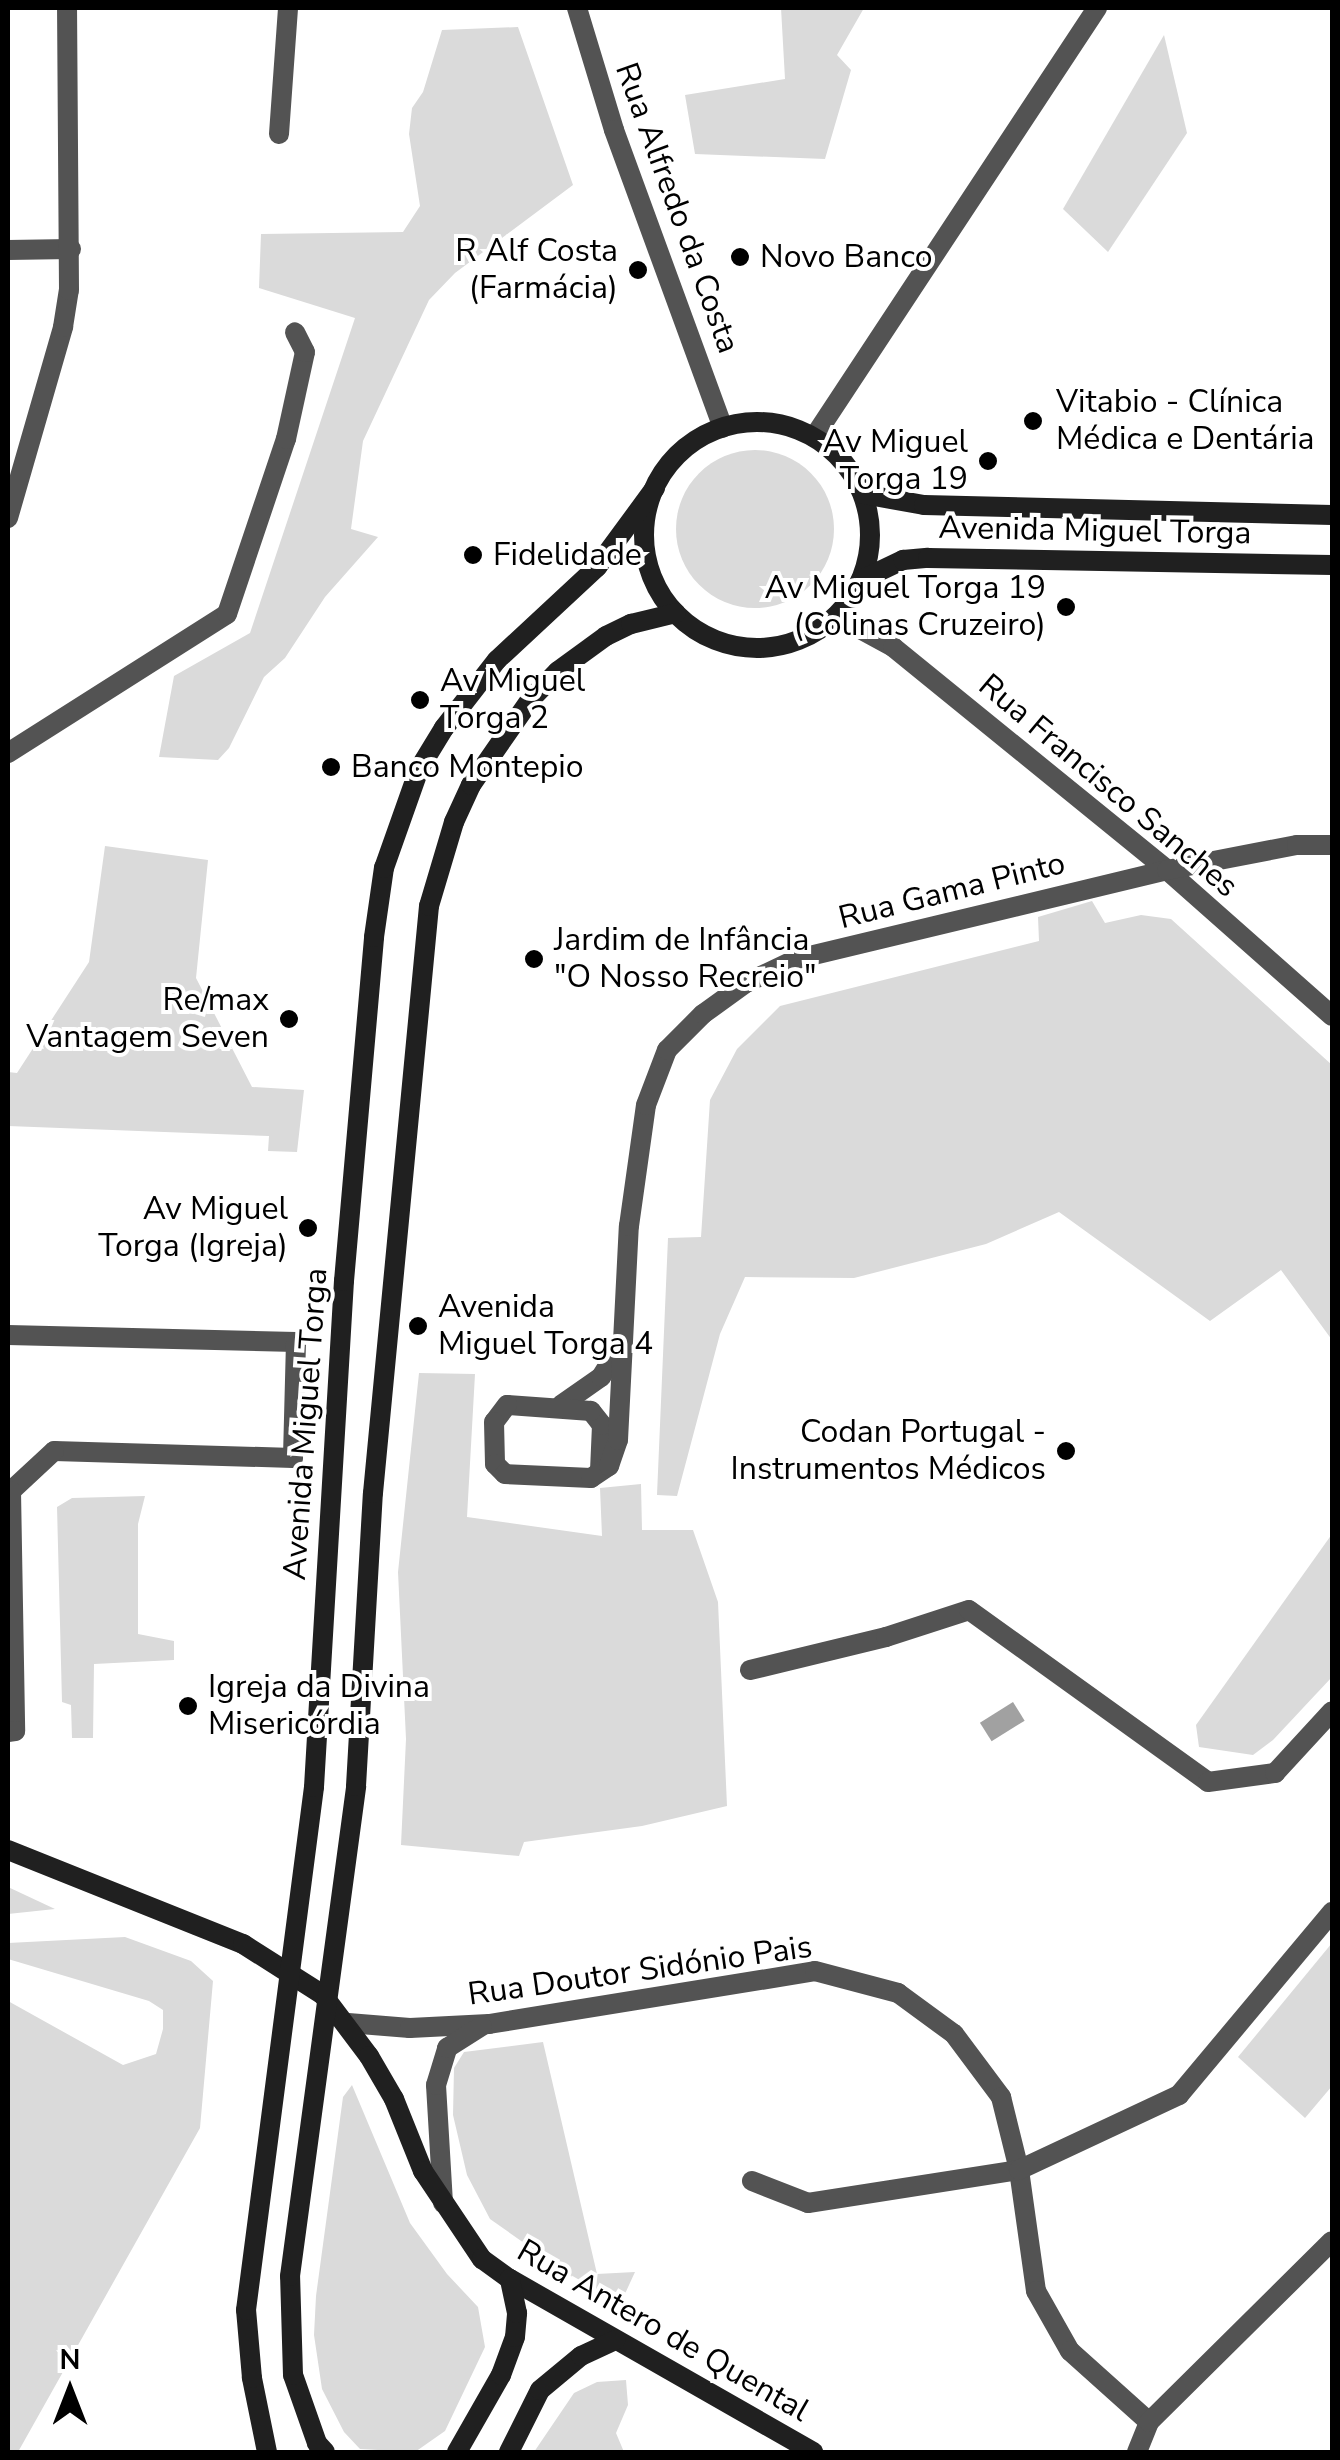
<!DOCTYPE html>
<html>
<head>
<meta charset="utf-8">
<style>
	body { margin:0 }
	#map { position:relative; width:1340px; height:2460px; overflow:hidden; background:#fff; font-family:"Nunito Sans",sans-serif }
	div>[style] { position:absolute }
	.green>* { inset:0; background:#dadada }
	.round { border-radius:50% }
	.water>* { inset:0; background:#a1a1a1; transform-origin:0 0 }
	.street>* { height:20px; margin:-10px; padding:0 10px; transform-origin:10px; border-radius:10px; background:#535353 }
	.secondary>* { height:20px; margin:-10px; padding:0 10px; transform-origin:10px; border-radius:10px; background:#202020 }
	.secondary>.ring { margin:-10px; padding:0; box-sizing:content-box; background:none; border:20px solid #202020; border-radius:50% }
	.dots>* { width:28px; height:28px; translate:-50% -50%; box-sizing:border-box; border:5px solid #fff; border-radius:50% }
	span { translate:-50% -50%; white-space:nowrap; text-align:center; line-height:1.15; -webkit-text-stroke:8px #fff; paint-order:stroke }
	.street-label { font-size:32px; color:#000 }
	.poi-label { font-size:32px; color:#000 }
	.right { translate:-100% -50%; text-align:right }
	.left { translate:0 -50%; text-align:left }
	.frame { position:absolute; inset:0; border:10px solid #000; pointer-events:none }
	.north { position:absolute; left:20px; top:2340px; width:100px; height:100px; -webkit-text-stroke:8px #fff; paint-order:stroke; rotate:0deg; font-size:28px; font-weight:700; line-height:40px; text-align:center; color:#000 }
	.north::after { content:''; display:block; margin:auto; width:35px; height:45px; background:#000; clip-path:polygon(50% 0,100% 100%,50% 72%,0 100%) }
</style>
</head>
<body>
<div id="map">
	<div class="green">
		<div style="clip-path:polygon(781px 8px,864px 8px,837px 55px,851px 70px,825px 159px,695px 154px,685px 95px,785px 79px)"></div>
		<div style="clip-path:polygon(518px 27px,573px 185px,455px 273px,429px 300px,363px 441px,351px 529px,378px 537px,325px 597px,285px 658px,264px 677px,229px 748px,218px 760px,159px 757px,174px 676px,250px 633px,355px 318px,259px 288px,261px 234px,403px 232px,420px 206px,409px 134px,412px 108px,423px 92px,442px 30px)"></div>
		<div style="clip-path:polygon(1164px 35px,1187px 133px,1108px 252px,1063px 209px)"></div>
		<div class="round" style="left:676px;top:450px;width:158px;height:158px"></div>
		<div style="clip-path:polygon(105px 846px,208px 860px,196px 978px,252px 1087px,304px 1090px,297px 1152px,268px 1151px,269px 1136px,8px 1126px,8px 1072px,17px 1073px,89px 962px)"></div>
		<div style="clip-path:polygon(1092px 901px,1105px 923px,1141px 915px,1171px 919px,1332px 1065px,1332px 1340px,1281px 1270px,1210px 1321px,1059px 1212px,986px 1244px,854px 1278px,745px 1277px,720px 1334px,677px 1496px,657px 1495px,668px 1238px,701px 1237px,710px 1100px,737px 1049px,780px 1006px,1039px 941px,1038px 917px)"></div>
		<div style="clip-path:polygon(419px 1373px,475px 1374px,467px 1517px,602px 1536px,600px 1488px,641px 1484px,642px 1530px,693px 1530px,718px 1602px,727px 1806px,642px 1826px,524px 1842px,519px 1856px,401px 1845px,406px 1739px,398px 1572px)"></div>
		<div style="clip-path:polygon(145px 1496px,138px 1524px,138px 1634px,174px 1641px,174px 1660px,94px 1664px,93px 1738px,72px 1738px,71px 1705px,62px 1702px,57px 1507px,72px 1498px)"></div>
		<div style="clip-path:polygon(1332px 1534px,1332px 1677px,1273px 1740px,1253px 1755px,1199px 1747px,1196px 1725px)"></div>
		<div style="clip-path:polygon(8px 1887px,55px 1909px,8px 1914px)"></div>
		<div style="clip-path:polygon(125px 1937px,191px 1961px,213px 1981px,200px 2128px,18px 2452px,8px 2452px,8px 2001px,123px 2065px,156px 2054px,163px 2029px,163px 2010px,149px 2001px,8px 1959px,8px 1943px)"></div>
		<div style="clip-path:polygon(1332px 1943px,1332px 2086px,1305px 2118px,1238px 2057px)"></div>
		<div style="clip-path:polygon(543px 2042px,597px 2274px,635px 2272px,618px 2309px,490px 2219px,467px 2175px,453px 2115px,454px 2068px,464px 2052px)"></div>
		<div style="clip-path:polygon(352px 2085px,410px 2223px,447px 2274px,478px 2307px,485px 2347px,445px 2431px,415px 2452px,360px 2449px,344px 2432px,322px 2389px,314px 2335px,316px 2296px,343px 2097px)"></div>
		<div style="clip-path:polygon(626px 2380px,628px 2405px,616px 2433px,624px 2452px,534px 2452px,574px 2393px,597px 2382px)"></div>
	</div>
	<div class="water">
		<div style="left:1013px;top:1702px;width:22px;height:39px;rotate:58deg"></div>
	</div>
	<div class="street">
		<div style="left:577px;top:8px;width:127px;rotate:73.1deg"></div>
		<div style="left:614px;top:130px;width:317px;rotate:69.9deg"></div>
		<div style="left:279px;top:134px;width:126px;rotate:-85.9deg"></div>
		<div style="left:8px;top:250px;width:63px;rotate:-0.9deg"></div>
		<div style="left:814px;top:437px;width:514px;rotate:-56.59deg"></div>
		<div style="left:8px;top:518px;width:199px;rotate:-73.9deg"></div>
		<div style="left:63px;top:327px;width:37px;rotate:-81deg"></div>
		<div style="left:69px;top:290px;width:282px;rotate:-90.4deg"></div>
		<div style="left:836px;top:616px;width:65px;rotate:28.5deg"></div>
		<div style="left:893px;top:647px;width:353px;rotate:39.1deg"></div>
		<div style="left:1167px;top:870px;width:220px;rotate:41.5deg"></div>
		<div style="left:8px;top:753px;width:259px;rotate:-32.4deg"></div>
		<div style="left:227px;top:614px;width:185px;rotate:-71.4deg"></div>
		<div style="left:286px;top:439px;width:89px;rotate:-77.7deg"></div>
		<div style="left:305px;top:352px;width:22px;rotate:-117deg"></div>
		<div style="left:8px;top:1335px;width:288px;rotate:1.4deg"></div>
		<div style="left:296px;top:1342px;width:116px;rotate:91.5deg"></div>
		<div style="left:293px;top:1458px;width:239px;rotate:-178.3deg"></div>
		<div style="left:54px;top:1451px;width:59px;rotate:137.1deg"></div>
		<div style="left:11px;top:1491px;width:240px;rotate:89deg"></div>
		<div style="left:15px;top:1731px;width:7px;rotate:172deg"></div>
		<div style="left:561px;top:1405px;width:49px;rotate:-35deg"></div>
		<div style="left:601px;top:1377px;width:36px;rotate:-58deg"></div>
		<div style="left:600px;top:1471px;width:46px;rotate:-87.5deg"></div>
		<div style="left:602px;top:1425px;width:18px;rotate:-128deg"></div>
		<div style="left:591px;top:1411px;width:84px;rotate:-175.9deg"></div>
		<div style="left:507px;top:1405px;width:21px;rotate:127deg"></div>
		<div style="left:494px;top:1422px;width:42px;rotate:88.6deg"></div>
		<div style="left:495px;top:1464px;width:14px;rotate:45deg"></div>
		<div style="left:505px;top:1474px;width:86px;rotate:2.7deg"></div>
		<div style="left:591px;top:1478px;width:22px;rotate:-34deg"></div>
		<div style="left:609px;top:1466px;width:28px;rotate:-71deg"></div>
		<div style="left:618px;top:1440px;width:214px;rotate:-87.1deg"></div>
		<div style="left:629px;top:1226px;width:122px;rotate:-82deg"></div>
		<div style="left:646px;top:1105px;width:59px;rotate:-69.1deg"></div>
		<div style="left:667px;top:1050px;width:51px;rotate:-45deg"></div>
		<div style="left:703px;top:1014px;width:53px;rotate:-35.8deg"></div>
		<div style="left:746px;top:983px;width:56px;rotate:-25.2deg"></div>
		<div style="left:797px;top:959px;width:381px;rotate:-13.5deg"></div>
		<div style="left:1167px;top:870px;width:132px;rotate:-10.9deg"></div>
		<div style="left:1297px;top:845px;width:35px"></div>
		<div style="left:750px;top:1670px;width:140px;rotate:-13.6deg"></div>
		<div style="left:886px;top:1637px;width:87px;rotate:-18deg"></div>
		<div style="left:969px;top:1610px;width:294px;rotate:35.7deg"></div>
		<div style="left:1208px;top:1782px;width:68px;rotate:-7.7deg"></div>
		<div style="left:1275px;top:1773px;width:84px;rotate:-47.4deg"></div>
		<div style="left:348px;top:2023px;width:62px;rotate:4.6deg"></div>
		<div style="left:410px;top:2028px;width:79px;rotate:-2.9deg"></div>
		<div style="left:489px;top:2024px;width:330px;rotate:-9.2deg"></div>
		<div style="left:815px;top:1971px;width:86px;rotate:14.8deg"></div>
		<div style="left:898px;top:1993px;width:69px;rotate:36.2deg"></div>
		<div style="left:954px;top:2034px;width:79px;rotate:53.3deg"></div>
		<div style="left:1001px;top:2097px;width:75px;rotate:76.1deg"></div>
		<div style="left:1019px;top:2170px;width:122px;rotate:82deg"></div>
		<div style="left:1036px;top:2291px;width:69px;rotate:60.5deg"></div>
		<div style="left:1070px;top:2351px;width:106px;rotate:41.9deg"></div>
		<div style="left:752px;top:2181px;width:60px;rotate:21.4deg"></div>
		<div style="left:808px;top:2203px;width:214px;rotate:-8.9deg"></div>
		<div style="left:1019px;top:2170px;width:177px;rotate:-25.1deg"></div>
		<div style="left:1179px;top:2095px;width:239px;rotate:-50.1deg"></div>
		<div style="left:443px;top:2203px;width:118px;rotate:-93.4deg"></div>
		<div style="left:436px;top:2085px;width:39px;rotate:-73deg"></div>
		<div style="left:447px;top:2048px;width:41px;rotate:-32.2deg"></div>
		<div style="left:1137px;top:2452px;width:32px;rotate:-68deg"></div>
		<div style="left:1149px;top:2422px;width:257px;rotate:-44.7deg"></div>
	</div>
	<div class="secondary">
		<div class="ring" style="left:644px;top:422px;width:206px;height:206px"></div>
		<div style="left:863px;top:494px;width:62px;rotate:10.2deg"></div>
		<div style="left:924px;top:505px;width:408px;rotate:1.4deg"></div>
		<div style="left:861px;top:580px;width:47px;rotate:-25.5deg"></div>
		<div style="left:903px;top:560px;width:25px;rotate:-5deg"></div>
		<div style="left:928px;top:558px;width:404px;rotate:1deg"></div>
		<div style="left:8px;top:1850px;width:253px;rotate:21.8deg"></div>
		<div style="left:243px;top:1944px;width:95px;rotate:32.5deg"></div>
		<div style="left:323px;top:1995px;width:76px;rotate:53deg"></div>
		<div style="left:369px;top:2056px;width:50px;rotate:59.8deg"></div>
		<div style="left:394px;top:2099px;width:78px;rotate:68.1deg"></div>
		<div style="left:423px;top:2171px;width:106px;rotate:56.2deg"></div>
		<div style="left:482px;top:2259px;width:34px;rotate:36deg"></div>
		<div style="left:510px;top:2279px;width:349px;rotate:29.7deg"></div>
		<div style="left:267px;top:2452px;width:76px;rotate:-101.5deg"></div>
		<div style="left:252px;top:2378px;width:68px;rotate:-95deg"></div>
		<div style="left:246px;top:2310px;width:527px;rotate:-82.59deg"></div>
		<div style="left:314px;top:1787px;width:507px;rotate:-86.61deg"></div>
		<div style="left:344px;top:1281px;width:345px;rotate:-85deg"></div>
		<div style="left:374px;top:937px;width:70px;rotate:-81.8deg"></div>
		<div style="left:384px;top:868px;width:105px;rotate:-70.5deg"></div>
		<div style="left:419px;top:769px;width:48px;rotate:-58.6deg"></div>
		<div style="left:444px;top:728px;width:86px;rotate:-52.1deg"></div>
		<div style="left:497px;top:660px;width:137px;rotate:-42.9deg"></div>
		<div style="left:597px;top:567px;width:98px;rotate:-53.7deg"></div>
		<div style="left:325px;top:2452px;width:12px;rotate:-132deg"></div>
		<div style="left:317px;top:2443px;width:72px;rotate:-109.4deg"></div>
		<div style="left:293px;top:2375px;width:99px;rotate:-91.7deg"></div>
		<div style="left:290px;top:2276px;width:494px;rotate:-82.3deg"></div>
		<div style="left:356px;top:1786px;width:293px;rotate:-86.7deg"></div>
		<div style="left:373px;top:1493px;width:590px;rotate:-84.55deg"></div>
		<div style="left:429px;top:906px;width:88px;rotate:-73.4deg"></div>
		<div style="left:454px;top:822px;width:41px;rotate:-65.3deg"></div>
		<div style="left:471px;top:785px;width:103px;rotate:-55.2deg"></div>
		<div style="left:530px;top:700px;width:40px;rotate:-46deg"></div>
		<div style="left:558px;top:671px;width:59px;rotate:-36.1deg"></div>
		<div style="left:606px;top:636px;width:28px;rotate:-26deg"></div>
		<div style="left:631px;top:624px;width:46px;rotate:-13.7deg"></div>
		<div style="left:457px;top:2452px;width:89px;rotate:-60.3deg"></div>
		<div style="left:501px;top:2375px;width:40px;rotate:-69.8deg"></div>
		<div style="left:515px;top:2337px;width:24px;rotate:-85deg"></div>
		<div style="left:517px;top:2313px;width:35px;rotate:-102deg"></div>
		<div style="left:509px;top:2452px;width:69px;rotate:-63.4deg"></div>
		<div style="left:540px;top:2390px;width:53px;rotate:-39.7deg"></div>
		<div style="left:581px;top:2356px;width:38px;rotate:-25deg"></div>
	</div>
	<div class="dots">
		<div style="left:740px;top:257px;background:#000"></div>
		<div style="left:638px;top:270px;background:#000"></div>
		<div style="left:1033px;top:421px;background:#000"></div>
		<div style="left:988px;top:461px;background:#000"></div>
		<div style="left:473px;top:555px;background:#000"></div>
		<div style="left:1066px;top:607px;background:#000"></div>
		<div style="left:420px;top:700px;background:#000"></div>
		<div style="left:331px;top:767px;background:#000"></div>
		<div style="left:534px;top:959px;background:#000"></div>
		<div style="left:289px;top:1019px;background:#000"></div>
		<div style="left:308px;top:1228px;background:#000"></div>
		<div style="left:418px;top:1326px;background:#000"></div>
		<div style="left:1066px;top:1451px;background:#000"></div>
		<div style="left:188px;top:1706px;background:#000"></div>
	</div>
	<div class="street-label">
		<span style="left:677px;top:208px;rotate:70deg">Rua Alfredo da Costa</span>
		<span style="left:1095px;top:531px;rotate:1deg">Avenida Miguel Torga</span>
		<span style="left:1108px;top:786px;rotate:40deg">Rua Francisco Sanches</span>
		<span style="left:952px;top:891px;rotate:-14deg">Rua Gama Pinto</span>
		<span style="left:306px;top:1424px;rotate:-86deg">Avenida Miguel Torga</span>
		<span style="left:640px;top:1971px;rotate:-8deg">Rua Doutor Sidónio Pais</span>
		<span style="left:663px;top:2331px;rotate:30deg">Rua Antero de Quental</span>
	</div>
	<div class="poi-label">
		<span class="right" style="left:618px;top:270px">R Alf Costa<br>(Farmácia)</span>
		<span class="left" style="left:760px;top:257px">Novo Banco</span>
		<span class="left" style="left:1056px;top:421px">Vitabio - Clínica<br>Médica e Dentária</span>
		<span class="right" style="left:968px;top:461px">Av Miguel<br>Torga 19</span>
		<span class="left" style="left:493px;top:555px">Fidelidade</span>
		<span class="right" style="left:1046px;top:607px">Av Miguel Torga 19<br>(Colinas Cruzeiro)</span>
		<span class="left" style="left:440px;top:700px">Av Miguel<br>Torga 2</span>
		<span class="left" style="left:351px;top:767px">Banco Montepio</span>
		<span class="left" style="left:554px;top:959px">Jardim de Infância<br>"O Nosso Recreio"</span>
		<span class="right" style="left:269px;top:1019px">Re/max<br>Vantagem Seven</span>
		<span class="right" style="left:288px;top:1228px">Av Miguel<br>Torga (Igreja)</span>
		<span class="left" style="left:438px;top:1326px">Avenida<br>Miguel Torga 4</span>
		<span class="right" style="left:1046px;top:1451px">Codan Portugal -<br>Instrumentos Médicos</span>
		<span class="left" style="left:208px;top:1706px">Igreja da Divina<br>Misericórdia</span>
	</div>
	<div class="frame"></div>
	<div class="north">N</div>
</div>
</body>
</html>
